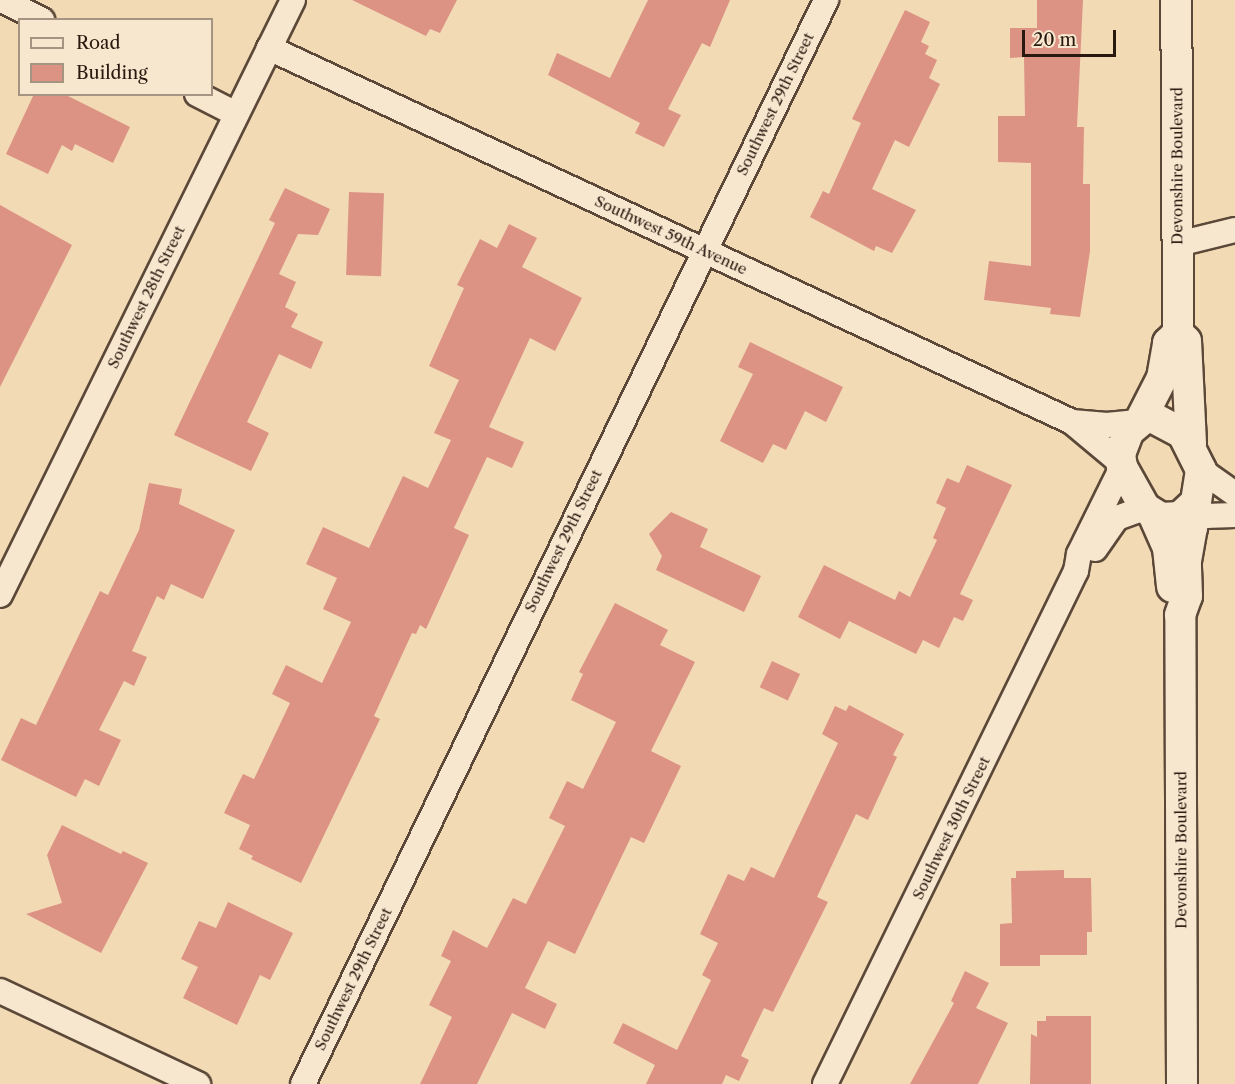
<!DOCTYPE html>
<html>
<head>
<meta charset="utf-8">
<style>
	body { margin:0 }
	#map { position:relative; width:1235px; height:1084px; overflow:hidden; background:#f2dab5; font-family:"Libre Caslon Text",serif }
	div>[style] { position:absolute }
	.building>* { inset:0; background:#dc9384; transform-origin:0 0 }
	.roads { filter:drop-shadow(2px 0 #5b4838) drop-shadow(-2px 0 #5b4838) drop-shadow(0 2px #5b4838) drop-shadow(0 -2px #5b4838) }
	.minor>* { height:24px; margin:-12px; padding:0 12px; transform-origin:12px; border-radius:12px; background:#f7e7cf }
	.tertiary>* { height:30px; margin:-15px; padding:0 15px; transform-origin:15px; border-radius:15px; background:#f7e7cf }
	span { translate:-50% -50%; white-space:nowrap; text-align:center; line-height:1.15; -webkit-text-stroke:5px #f7e7cf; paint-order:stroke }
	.street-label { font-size:15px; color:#29180e }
	.legend { position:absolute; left:18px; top:18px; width:195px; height:78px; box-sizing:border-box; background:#f7e7cf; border:2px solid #a59482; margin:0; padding:8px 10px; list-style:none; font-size:18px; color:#29180e }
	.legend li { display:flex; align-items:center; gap:12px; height:30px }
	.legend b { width:30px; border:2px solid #a59482 }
	.scale { position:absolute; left:1022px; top:30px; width:94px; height:27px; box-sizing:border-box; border:3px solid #29180e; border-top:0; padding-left:8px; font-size:18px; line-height:21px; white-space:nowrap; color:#29180e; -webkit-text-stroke:4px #f7e7cf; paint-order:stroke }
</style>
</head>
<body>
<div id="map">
	<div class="building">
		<div style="clip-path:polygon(352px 0,457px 0,440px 33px,430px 29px,426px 36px)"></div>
		<div style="clip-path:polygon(648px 0,730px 0,710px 47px,702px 43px,668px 109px,681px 115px,664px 147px,635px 133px,640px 123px,548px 75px,557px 53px,610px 78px)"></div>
		<div style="clip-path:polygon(1037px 0,1083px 0,1077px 127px,1084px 127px,1083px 184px,1090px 184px,1090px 251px,1080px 317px,1050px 314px,1051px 308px,984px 300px,989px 261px,1031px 266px,1031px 163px,998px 162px,998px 116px,1025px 116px,1024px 57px,1010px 58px,1010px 28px,1037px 28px)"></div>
		<div style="clip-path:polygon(905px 10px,930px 22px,921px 42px,929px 46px,925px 54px,937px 60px,929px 78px,940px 84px,909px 147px,895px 140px,872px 189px,916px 210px,892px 253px,876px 246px,874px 251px,810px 217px,823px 191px,829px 194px,861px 123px,852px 119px)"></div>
		<div style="clip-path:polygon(34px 94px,64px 94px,130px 127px,113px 163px,75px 144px,72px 151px,62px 145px,48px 174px,6px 154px)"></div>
		<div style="clip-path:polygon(285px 188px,330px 209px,318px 235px,298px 234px,279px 274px,296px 282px,285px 307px,298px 314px,291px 327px,323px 342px,311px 369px,279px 354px,247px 422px,269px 433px,251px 471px,174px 435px,275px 223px,269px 220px)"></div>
		<div style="left:349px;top:192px;width:35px;height:83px;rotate:2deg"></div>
		<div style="clip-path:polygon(0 205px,72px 245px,0 387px)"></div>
		<div style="clip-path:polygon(509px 224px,537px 238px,522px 267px,582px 298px,555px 351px,530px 338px,489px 427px,524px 442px,512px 468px,487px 457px,454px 528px,469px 535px,426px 629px,420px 625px,416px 634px,412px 633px,374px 716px,380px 719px,301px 883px,251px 859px,253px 856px,239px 849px,250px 825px,224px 813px,243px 774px,254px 779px,290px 703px,272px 694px,286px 665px,322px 683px,351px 622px,323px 609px,337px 578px,306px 564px,323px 527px,369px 548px,403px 476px,428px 488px,451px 440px,434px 433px,459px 380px,429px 366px,464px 288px,457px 285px,480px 239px,497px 248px)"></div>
		<div style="clip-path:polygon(750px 342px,843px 387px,826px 422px,805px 411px,786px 450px,773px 444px,763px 463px,720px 441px,753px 374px,738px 367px)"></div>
		<div style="clip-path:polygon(967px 465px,1012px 485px,960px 594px,973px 600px,963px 621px,954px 617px,939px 648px,923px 640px,916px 654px,849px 621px,840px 639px,798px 617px,824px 565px,895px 600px,899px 591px,910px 597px,937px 540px,933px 538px,946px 508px,936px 503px,947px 478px,959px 483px)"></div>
		<div style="clip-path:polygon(149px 483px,182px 489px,179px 504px,235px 530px,203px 599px,171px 584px,164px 600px,157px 596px,132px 651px,147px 657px,134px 686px,124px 681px,99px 730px,121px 740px,99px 786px,85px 779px,76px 797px,1px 760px,21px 718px,36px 725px,100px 591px,108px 595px,139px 530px)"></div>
		<div style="clip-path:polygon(671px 512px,708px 529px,700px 547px,761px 576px,744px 612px,656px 570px,662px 556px,649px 534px)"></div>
		<div style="clip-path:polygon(615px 603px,668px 630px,660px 645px,695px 662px,651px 751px,681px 766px,644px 843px,631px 837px,575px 954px,548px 941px,525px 988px,557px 1004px,545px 1029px,512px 1013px,477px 1084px,420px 1084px,452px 1017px,429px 1005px,451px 961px,441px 956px,453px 930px,487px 948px,513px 898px,526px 904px,565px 826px,549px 818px,567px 781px,583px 789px,616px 722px,571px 700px,583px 674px,579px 672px)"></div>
		<div style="left:772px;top:661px;width:31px;height:29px;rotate:25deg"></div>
		<div style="clip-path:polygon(849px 705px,904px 734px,893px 755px,897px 757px,868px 820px,856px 814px,817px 897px,828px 902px,773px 1012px,764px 1008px,741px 1056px,749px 1060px,739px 1081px,726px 1075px,722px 1084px,646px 1084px,655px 1065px,613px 1043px,623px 1023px,677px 1050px,711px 980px,702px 975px,718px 943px,700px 934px,728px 874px,744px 881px,751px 867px,774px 878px,838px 743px,822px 734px,835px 706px,846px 711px)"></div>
		<div style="clip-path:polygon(62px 825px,121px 854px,123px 851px,148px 863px,101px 953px,26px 914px,62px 903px,47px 855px)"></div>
		<div style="clip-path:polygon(1064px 870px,1064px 878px,1091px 878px,1092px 932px,1087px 932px,1087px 955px,1040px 955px,1040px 966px,1000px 966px,1000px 924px,1012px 923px,1011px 878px,1016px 878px,1016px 871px)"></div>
		<div style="clip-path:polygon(228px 902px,293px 933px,270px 980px,260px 975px,237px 1025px,183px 998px,198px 967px,181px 959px,199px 921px,216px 928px)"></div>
		<div style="clip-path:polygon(965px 971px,989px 983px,976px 1008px,1008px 1023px,978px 1084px,910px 1084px,954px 1003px,951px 1001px)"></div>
		<div style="clip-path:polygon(1046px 1016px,1091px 1016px,1091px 1084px,1030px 1084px,1031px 1034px,1037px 1037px,1037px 1021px,1046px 1021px)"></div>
	</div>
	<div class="roads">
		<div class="minor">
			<div style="left:2px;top:0;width:45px;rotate:26.6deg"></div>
			<div style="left:269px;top:48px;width:886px;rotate:24.97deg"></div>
			<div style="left:1072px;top:422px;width:64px;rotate:39.9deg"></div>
			<div style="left:197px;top:94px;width:44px;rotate:27.1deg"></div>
			<div style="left:1178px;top:244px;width:59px;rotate:-13.8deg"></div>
			<div style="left:1072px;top:422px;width:35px;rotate:5deg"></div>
			<div style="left:1107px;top:425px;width:28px;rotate:-6deg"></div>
			<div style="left:1201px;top:470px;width:42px;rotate:35.2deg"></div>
			<div style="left:1191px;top:509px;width:16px;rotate:27deg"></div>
			<div style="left:1205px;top:516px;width:30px;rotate:-2deg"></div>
			<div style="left:1095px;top:549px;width:38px;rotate:-55deg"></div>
			<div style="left:1117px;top:518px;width:30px;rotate:-20deg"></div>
			<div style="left:0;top:595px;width:663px;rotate:-63.78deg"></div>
			<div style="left:0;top:991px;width:219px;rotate:25.2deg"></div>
			<div style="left:303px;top:1084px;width:1204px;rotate:-64.24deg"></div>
			<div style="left:825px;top:1084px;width:571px;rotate:-63.93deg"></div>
			<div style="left:1076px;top:571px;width:17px;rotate:-80deg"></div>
			<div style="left:1079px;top:554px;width:97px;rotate:-63.7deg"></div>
		</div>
		<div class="tertiary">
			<div style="left:1178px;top:333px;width:11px;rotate:45deg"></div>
			<div style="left:1186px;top:341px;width:103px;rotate:87.2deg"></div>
			<div style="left:1148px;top:415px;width:40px;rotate:28deg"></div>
			<div style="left:1183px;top:434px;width:40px;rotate:63.4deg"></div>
			<div style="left:1201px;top:470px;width:32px;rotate:99deg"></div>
			<div style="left:1196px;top:502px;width:22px;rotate:137deg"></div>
			<div style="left:1180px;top:517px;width:19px;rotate:177deg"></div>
			<div style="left:1161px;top:518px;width:19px;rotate:-148deg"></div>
			<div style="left:1145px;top:508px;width:47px;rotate:-119.3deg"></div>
			<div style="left:1122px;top:467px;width:13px;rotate:-99deg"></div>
			<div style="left:1120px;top:454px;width:25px;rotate:-69deg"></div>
			<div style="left:1129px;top:431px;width:25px;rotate:-40deg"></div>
			<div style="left:1142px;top:417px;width:44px;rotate:-62.9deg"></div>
			<div style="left:1162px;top:378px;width:36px;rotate:-80deg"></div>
			<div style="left:1168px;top:343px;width:14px;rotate:-45deg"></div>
			<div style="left:1178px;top:333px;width:333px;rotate:-90.3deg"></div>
			<div style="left:1153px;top:514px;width:37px;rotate:66deg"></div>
			<div style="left:1168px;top:548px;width:39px;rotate:84deg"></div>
			<div style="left:1182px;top:1084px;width:469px;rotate:-90.2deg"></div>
			<div style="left:1180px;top:615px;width:20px;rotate:-70deg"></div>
			<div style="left:1187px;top:596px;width:35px;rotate:-92deg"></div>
			<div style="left:1186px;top:561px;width:34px;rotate:-80deg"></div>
			<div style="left:1192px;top:528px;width:16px;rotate:-101deg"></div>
		</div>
	</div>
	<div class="street-label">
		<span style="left:775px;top:104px;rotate:-64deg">Southwest 29th Street</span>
		<span style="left:1177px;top:166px;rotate:-90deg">Devonshire Boulevard</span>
		<span style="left:671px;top:235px;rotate:25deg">Southwest 59th Avenue</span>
		<span style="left:146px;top:297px;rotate:-64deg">Southwest 28th Street</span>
		<span style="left:563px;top:541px;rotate:-64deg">Southwest 29th Street</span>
		<span style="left:951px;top:828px;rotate:-64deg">Southwest 30th Street</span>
		<span style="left:1181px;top:850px;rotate:-90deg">Devonshire Boulevard</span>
		<span style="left:353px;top:979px;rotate:-64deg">Southwest 29th Street</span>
	</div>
	<ul class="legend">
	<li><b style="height:8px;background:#f7e7cf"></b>Road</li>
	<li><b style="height:16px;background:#dc9384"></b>Building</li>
	</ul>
	<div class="scale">20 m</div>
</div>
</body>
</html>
